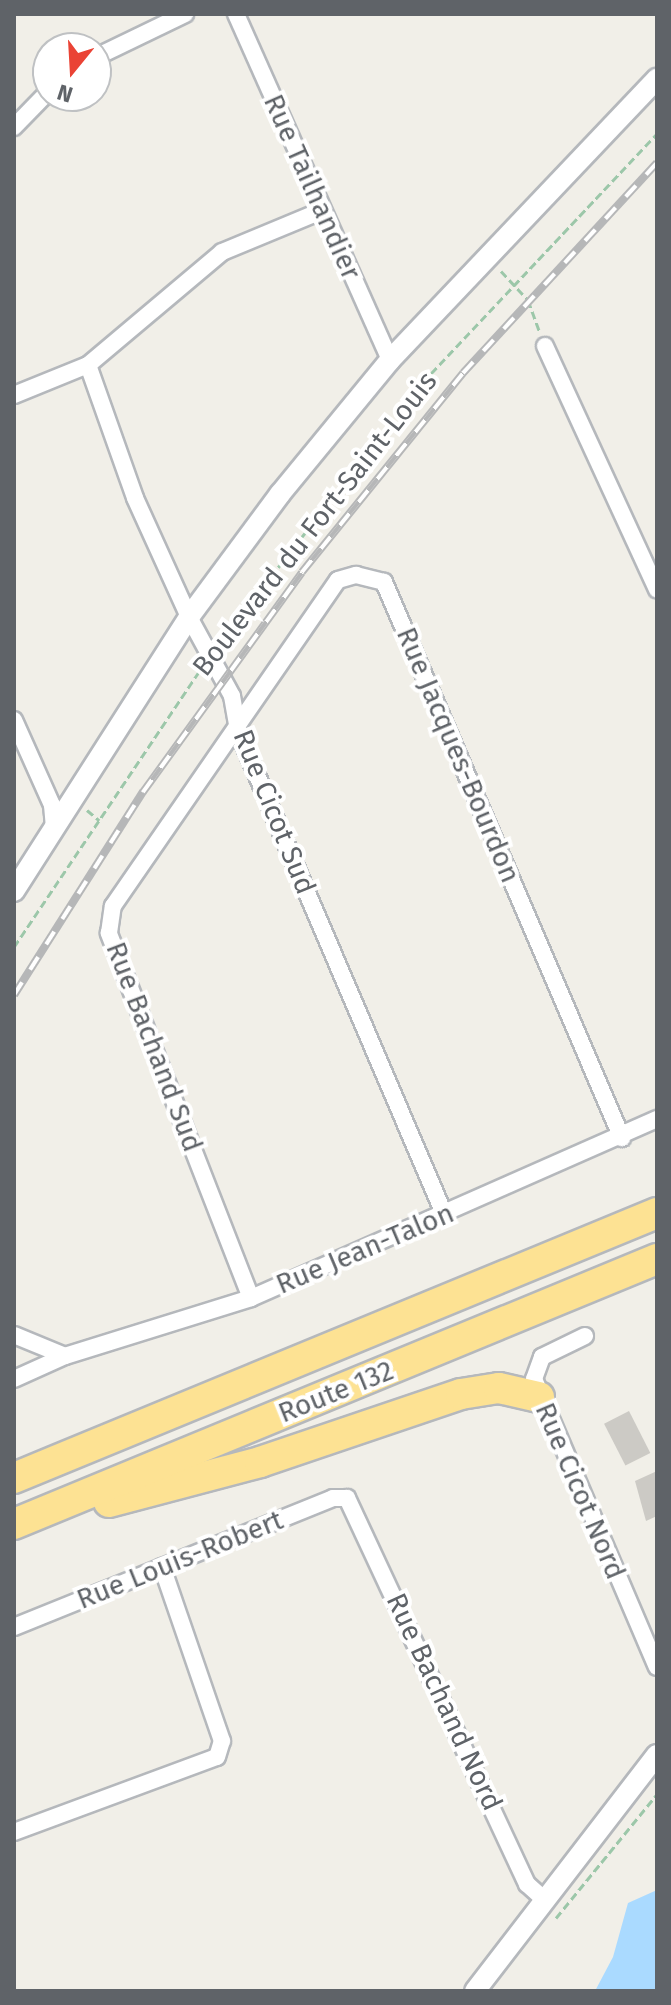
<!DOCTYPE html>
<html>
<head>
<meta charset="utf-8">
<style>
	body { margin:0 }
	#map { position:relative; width:671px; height:2005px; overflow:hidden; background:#f1efe8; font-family:"Fira Sans",sans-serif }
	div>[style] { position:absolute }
	.water>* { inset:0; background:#aadaff }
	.building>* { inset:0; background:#cccac5; transform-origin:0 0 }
	.path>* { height:3px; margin-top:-1.5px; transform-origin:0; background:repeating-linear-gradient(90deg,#9cc7a9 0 8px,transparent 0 12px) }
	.roads { filter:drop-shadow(2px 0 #b5b8bc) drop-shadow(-2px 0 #b5b8bc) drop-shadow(0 2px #b5b8bc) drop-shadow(0 -2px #b5b8bc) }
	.minor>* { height:16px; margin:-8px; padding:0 8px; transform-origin:8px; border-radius:8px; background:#fff }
	.tertiary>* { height:20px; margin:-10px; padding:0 10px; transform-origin:10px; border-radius:10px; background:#fff }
	.motorway>* { height:30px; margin:-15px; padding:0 15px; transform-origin:15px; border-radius:15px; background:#fde293 }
	.rail>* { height:8px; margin-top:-4px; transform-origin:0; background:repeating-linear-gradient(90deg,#fff 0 15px,#b6b7b8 0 30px); box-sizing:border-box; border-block:2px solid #b6b7b8 }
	span { translate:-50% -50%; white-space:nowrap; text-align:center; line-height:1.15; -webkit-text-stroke:8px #fff; paint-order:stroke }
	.street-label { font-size:28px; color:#5f6368 }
	.frame { position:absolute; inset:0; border:16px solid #5f6368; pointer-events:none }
	.north { position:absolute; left:32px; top:32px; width:80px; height:80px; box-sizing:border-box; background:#fff; border:2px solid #bfc1c3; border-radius:50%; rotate:198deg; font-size:22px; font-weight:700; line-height:32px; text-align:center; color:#5f6368 }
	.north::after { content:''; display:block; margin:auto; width:28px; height:36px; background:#ea4335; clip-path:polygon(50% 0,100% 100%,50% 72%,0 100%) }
</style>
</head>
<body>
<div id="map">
	<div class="water">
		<div style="clip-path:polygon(657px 1890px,657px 1991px,595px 1991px,613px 1957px,628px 1903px)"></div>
	</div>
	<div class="building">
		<div style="left:629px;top:1411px;width:47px;height:28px;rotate:63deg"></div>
		<div style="clip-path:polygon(657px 1471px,657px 1516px,646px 1521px,635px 1481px)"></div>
	</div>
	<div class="path">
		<div style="left:501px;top:271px;width:40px;rotate:47deg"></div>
		<div style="left:528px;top:300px;width:33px;rotate:70deg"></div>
		<div style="left:219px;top:643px;width:331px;rotate:-52deg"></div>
		<div style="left:423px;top:382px;width:341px;rotate:-46.7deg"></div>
		<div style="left:87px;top:810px;width:16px;rotate:40deg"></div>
		<div style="left:14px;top:947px;width:331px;rotate:-56.1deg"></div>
		<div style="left:556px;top:1918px;width:160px;rotate:-50.8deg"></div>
	</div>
	<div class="roads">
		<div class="minor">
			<div style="left:236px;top:14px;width:379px;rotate:66deg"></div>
			<div style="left:96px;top:57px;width:99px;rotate:-25.8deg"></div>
			<div style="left:14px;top:127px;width:49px;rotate:-45.8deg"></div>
			<div style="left:545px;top:346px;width:268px;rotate:65.3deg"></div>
			<div style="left:88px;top:365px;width:141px;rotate:70.5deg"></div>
			<div style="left:135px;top:498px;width:131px;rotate:65.6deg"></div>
			<div style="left:189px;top:617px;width:90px;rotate:61.4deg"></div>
			<div style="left:232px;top:696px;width:36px;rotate:80deg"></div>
			<div style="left:238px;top:731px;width:527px;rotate:66.89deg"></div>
			<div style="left:14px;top:395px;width:80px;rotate:-22.1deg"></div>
			<div style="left:88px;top:365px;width:175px;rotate:-40.1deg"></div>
			<div style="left:222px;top:252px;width:107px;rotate:-22.5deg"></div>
			<div style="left:14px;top:720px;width:93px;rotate:65.9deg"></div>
			<div style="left:52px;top:805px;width:25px;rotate:85deg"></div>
			<div style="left:251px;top:1298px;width:392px;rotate:-111.3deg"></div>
			<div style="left:109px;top:933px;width:27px;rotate:-82deg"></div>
			<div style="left:113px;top:906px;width:396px;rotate:-55.4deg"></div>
			<div style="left:338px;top:580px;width:19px;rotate:-16deg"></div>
			<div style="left:356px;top:575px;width:29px;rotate:14deg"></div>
			<div style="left:384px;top:582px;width:605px;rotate:66.83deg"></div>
			<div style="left:14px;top:1335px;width:55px;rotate:22.4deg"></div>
			<div style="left:585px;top:1336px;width:48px;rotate:154deg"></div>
			<div style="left:542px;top:1357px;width:23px;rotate:110deg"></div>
			<div style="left:534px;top:1379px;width:313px;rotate:66.9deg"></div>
			<div style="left:14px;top:1379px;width:56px;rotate:-24.3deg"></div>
			<div style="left:65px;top:1356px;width:195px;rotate:-17.3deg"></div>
			<div style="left:251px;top:1298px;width:444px;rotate:-23.8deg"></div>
			<div style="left:14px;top:1627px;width:344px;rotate:-22deg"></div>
			<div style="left:333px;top:1498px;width:14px"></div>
			<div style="left:347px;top:1498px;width:426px;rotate:65deg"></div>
			<div style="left:527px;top:1884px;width:25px;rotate:42deg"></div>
			<div style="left:14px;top:1832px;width:216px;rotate:-20.3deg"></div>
			<div style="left:217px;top:1757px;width:17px;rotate:-73deg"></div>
			<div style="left:222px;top:1741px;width:184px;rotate:-109deg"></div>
		</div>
		<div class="tertiary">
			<div style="left:14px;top:891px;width:325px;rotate:-57.4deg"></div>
			<div style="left:189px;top:617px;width:153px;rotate:-53.5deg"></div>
			<div style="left:280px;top:494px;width:173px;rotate:-50.6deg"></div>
			<div style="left:390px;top:360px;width:388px;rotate:-46.5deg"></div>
			<div style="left:475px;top:1991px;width:298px;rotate:-52.4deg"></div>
		</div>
		<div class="motorway">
			<div style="left:14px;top:1478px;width:695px;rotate:-22.4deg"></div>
			<div style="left:109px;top:1502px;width:156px;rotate:-14.8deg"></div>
			<div style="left:260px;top:1462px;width:212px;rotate:-18.7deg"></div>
			<div style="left:461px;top:1394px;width:38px;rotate:-9deg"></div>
			<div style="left:499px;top:1388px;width:41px;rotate:12.7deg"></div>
			<div style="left:14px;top:1524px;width:695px;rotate:-22.4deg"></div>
		</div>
	</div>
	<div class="rail">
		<div style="left:14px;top:995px;width:241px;rotate:-57.6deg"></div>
		<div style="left:143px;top:792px;width:271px;rotate:-54.1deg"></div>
		<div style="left:302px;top:572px;width:256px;rotate:-51deg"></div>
		<div style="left:463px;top:373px;width:286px;rotate:-47.3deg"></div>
	</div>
	<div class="street-label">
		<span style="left:312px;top:187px;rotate:66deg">Rue Tailhandier</span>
		<span style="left:315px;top:524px;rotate:-52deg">Boulevard du Fort-Saint-Louis</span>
		<span style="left:458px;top:755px;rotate:67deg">Rue Jacques-Bourdon</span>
		<span style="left:274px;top:812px;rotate:68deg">Rue Cicot Sud</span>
		<span style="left:154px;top:1047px;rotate:69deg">Rue Bachand Sud</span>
		<span style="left:365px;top:1249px;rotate:-23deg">Rue Jean-Talon</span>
		<span style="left:336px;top:1392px;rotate:-22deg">Route 132</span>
		<span style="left:580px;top:1491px;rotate:67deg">Rue Cicot Nord</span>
		<span style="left:180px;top:1560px;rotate:-22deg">Rue Louis-Robert</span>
		<span style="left:444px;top:1702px;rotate:65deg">Rue Bachand Nord</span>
	</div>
	<div class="frame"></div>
	<div class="north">N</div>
</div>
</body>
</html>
